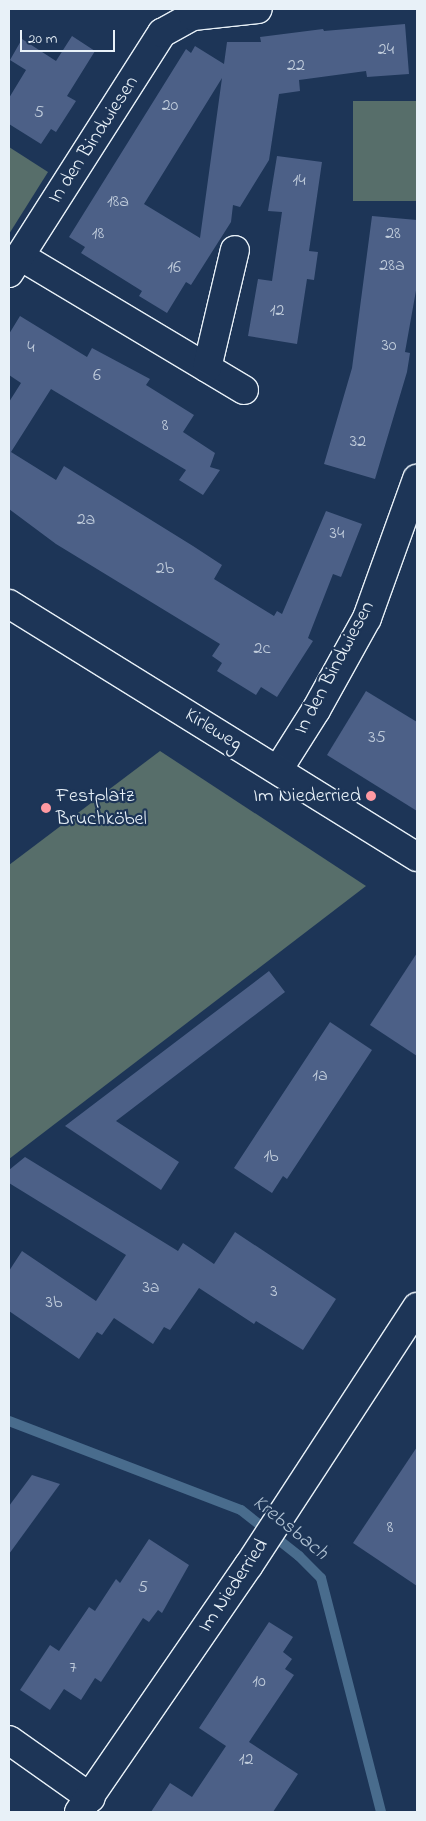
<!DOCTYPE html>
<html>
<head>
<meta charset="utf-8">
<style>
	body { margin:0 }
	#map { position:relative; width:426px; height:1821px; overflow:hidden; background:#1d3557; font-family:"Indie Flower",sans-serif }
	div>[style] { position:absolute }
	.green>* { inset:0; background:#576e6a; transform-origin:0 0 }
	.stream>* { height:10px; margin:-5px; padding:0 5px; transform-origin:5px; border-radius:5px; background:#496c8d }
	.building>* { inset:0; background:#4c6087 }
	.roads { filter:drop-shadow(1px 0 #e8f1f8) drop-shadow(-1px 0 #e8f1f8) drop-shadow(0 1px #e8f1f8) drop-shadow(0 -1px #e8f1f8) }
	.street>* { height:28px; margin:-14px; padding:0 14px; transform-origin:14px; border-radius:14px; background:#1d3557 }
	.secondary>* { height:28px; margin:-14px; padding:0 14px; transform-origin:14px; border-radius:14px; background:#1d3557 }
	.dots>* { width:14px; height:14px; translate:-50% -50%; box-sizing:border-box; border:2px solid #1d3557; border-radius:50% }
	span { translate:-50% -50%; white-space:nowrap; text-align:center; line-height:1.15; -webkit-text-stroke:4.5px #1d3557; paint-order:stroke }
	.number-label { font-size:18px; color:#c1cddc }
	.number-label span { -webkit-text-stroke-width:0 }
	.street-label { font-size:20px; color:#e8f1f8 }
	.poi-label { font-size:20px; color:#e8f1f8 }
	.left { translate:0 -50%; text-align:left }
	.right { translate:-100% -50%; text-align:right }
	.water-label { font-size:21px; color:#b0c2d3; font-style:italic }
	.frame { position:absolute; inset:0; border:10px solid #e8f1f8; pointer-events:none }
	.scale { position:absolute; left:20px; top:30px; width:95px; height:22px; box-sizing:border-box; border:2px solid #e8f1f8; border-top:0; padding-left:6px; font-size:15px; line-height:18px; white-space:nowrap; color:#e8f1f8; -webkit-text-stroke:4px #1d3557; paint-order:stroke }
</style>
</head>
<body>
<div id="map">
	<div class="green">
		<div style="left:417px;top:101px;width:100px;height:64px;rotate:90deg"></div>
		<div style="clip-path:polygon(9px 147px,48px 172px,9px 234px)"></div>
		<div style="clip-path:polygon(160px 751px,366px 886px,9px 1159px,9px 865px)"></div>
	</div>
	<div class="stream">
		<div style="left:9px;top:1421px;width:248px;rotate:21deg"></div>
		<div style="left:241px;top:1510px;width:74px;rotate:38.4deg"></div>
		<div style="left:299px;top:1556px;width:31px;rotate:45deg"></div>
		<div style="left:321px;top:1578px;width:242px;rotate:75.6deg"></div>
	</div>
	<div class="building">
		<div style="clip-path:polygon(evenodd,405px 24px,409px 74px,367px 77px,366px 71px,299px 80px,300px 91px,279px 94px,269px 160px,240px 207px,233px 205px,231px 222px,191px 285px,186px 282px,167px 313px,139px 296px,142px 291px,81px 253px,85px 247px,69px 237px,186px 49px,191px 53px,195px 46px,224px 64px,227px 42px,261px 42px,260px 37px,323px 29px,324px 31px,405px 24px,222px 78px,200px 238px,144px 204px,222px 78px)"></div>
		<div style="clip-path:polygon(72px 36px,95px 51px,67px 96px,76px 101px,56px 132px,51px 129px,41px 144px,9px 124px,9px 98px,26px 70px,10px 60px,22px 39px,56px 61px)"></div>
		<div style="clip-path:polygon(277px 156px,322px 162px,309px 251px,318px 252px,314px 280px,307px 279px,297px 344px,248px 336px,258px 279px,272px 281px,282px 212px,268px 211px)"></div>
		<div style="clip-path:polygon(372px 216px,417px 220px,417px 285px,405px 352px,410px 353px,407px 372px,375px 479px,324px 464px,352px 368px)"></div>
		<div style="clip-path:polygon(20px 316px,87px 357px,92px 348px,150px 379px,146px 385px,194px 415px,183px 432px,215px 453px,210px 467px,220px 470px,203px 495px,179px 480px,186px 470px,51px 389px,11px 452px,56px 480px,64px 466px,193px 546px,222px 565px,214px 579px,274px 616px,277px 611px,282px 614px,326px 511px,362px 524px,341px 577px,333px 574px,308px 638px,313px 641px,277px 697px,261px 687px,256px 695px,217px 671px,222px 663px,212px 656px,220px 644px,56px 544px,9px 509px,9px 402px,21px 383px,9px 375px,9px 334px)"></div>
		<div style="clip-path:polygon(366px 691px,417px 722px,417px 811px,327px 755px)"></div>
		<div style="clip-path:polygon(417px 953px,417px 1056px,370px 1025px)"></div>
		<div style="clip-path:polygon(269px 971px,285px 992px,116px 1121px,179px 1162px,161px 1190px,65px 1126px)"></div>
		<div style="clip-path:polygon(330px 1022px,372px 1050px,287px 1179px,283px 1176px,272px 1193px,234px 1168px)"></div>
		<div style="clip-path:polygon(25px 1157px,178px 1251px,183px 1243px,214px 1264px,235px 1232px,336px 1299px,303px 1350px,256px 1321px,254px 1324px,199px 1288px,170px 1330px,164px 1327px,153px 1344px,114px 1318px,102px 1335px,97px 1332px,79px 1359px,9px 1311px,9px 1271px,22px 1251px,96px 1301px,126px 1255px,9px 1183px,9px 1170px)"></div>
		<div style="clip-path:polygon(417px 1447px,417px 1586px,353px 1543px)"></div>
		<div style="clip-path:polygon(32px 1475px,60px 1484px,9px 1554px,9px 1506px)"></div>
		<div style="clip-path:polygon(149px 1539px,189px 1565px,162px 1613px,158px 1610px,149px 1622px,143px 1618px,101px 1682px,95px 1678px,81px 1700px,64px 1689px,50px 1710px,20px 1690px,50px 1645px,59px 1651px,89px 1607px,95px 1611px,116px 1579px,120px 1583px)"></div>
		<div style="clip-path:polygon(269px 1622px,293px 1637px,283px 1652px,292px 1659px,285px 1669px,294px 1675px,249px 1742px,298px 1774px,273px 1812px,151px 1812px,170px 1783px,192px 1797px,226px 1746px,199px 1728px)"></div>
	</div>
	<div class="roads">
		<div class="street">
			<div style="left:20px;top:256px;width:261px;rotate:30.9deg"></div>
			<div style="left:9px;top:273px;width:285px;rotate:-57.5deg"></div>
			<div style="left:162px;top:33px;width:35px;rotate:-29deg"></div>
			<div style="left:193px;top:16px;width:65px;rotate:-6.1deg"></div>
			<div style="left:207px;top:368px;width:121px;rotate:-76.7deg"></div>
			<div style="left:278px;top:770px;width:71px;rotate:-57.7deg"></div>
			<div style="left:316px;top:710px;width:105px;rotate:-61deg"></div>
			<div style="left:367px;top:618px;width:148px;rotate:-70.2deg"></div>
			<div style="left:9px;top:1740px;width:100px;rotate:35.3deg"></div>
			<div style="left:79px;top:1812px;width:300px;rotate:-55.5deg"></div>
			<div style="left:249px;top:1565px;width:308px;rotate:-56.9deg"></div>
		</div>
		<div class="secondary">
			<div style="left:9px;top:604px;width:480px;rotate:31.8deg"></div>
		</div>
	</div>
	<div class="dots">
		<div style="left:371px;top:796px;background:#ff9aa2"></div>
		<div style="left:46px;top:808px;background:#ff9aa2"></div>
	</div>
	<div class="number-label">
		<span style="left:386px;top:50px">24</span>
		<span style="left:296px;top:66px">22</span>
		<span style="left:170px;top:106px">20</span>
		<span style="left:39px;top:113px">5</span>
		<span style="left:299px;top:181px">14</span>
		<span style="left:118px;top:202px">18a</span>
		<span style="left:98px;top:234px">18</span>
		<span style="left:393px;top:234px">28</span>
		<span style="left:392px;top:266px">28a</span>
		<span style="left:174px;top:268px">16</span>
		<span style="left:277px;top:311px">12</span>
		<span style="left:389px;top:346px">30</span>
		<span style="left:31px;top:348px">4</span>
		<span style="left:97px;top:376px">6</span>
		<span style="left:165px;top:426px">8</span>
		<span style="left:358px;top:442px">32</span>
		<span style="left:86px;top:520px">2a</span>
		<span style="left:337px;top:534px">34</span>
		<span style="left:165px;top:569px">2b</span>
		<span style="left:262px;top:649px">2c</span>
		<span style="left:377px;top:738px">35</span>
		<span style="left:320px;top:1076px">1a</span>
		<span style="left:271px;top:1157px">1b</span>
		<span style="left:151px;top:1288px">3a</span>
		<span style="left:274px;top:1292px">3</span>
		<span style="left:54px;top:1303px">3b</span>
		<span style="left:390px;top:1528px">8</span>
		<span style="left:143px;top:1588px">5</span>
		<span style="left:73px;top:1668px">7</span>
		<span style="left:259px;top:1682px">10</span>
		<span style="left:246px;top:1760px">12</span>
	</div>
	<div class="street-label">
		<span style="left:94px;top:140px;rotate:-57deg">In den Bindwiesen</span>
		<span style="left:335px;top:668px;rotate:-62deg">In den Bindwiesen</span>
		<span style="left:213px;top:730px;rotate:32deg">Kirleweg</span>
		<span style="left:234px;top:1586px;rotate:-56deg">Im Niederried</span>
	</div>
	<div class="poi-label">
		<span class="left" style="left:56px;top:808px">Festplatz<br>Bruchköbel</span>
		<span class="right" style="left:361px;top:796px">Im Niederried</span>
	</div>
	<div class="water-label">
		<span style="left:290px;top:1528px;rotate:39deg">Krebsbach</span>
	</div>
	<div class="frame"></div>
	<div class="scale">20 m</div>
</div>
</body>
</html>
